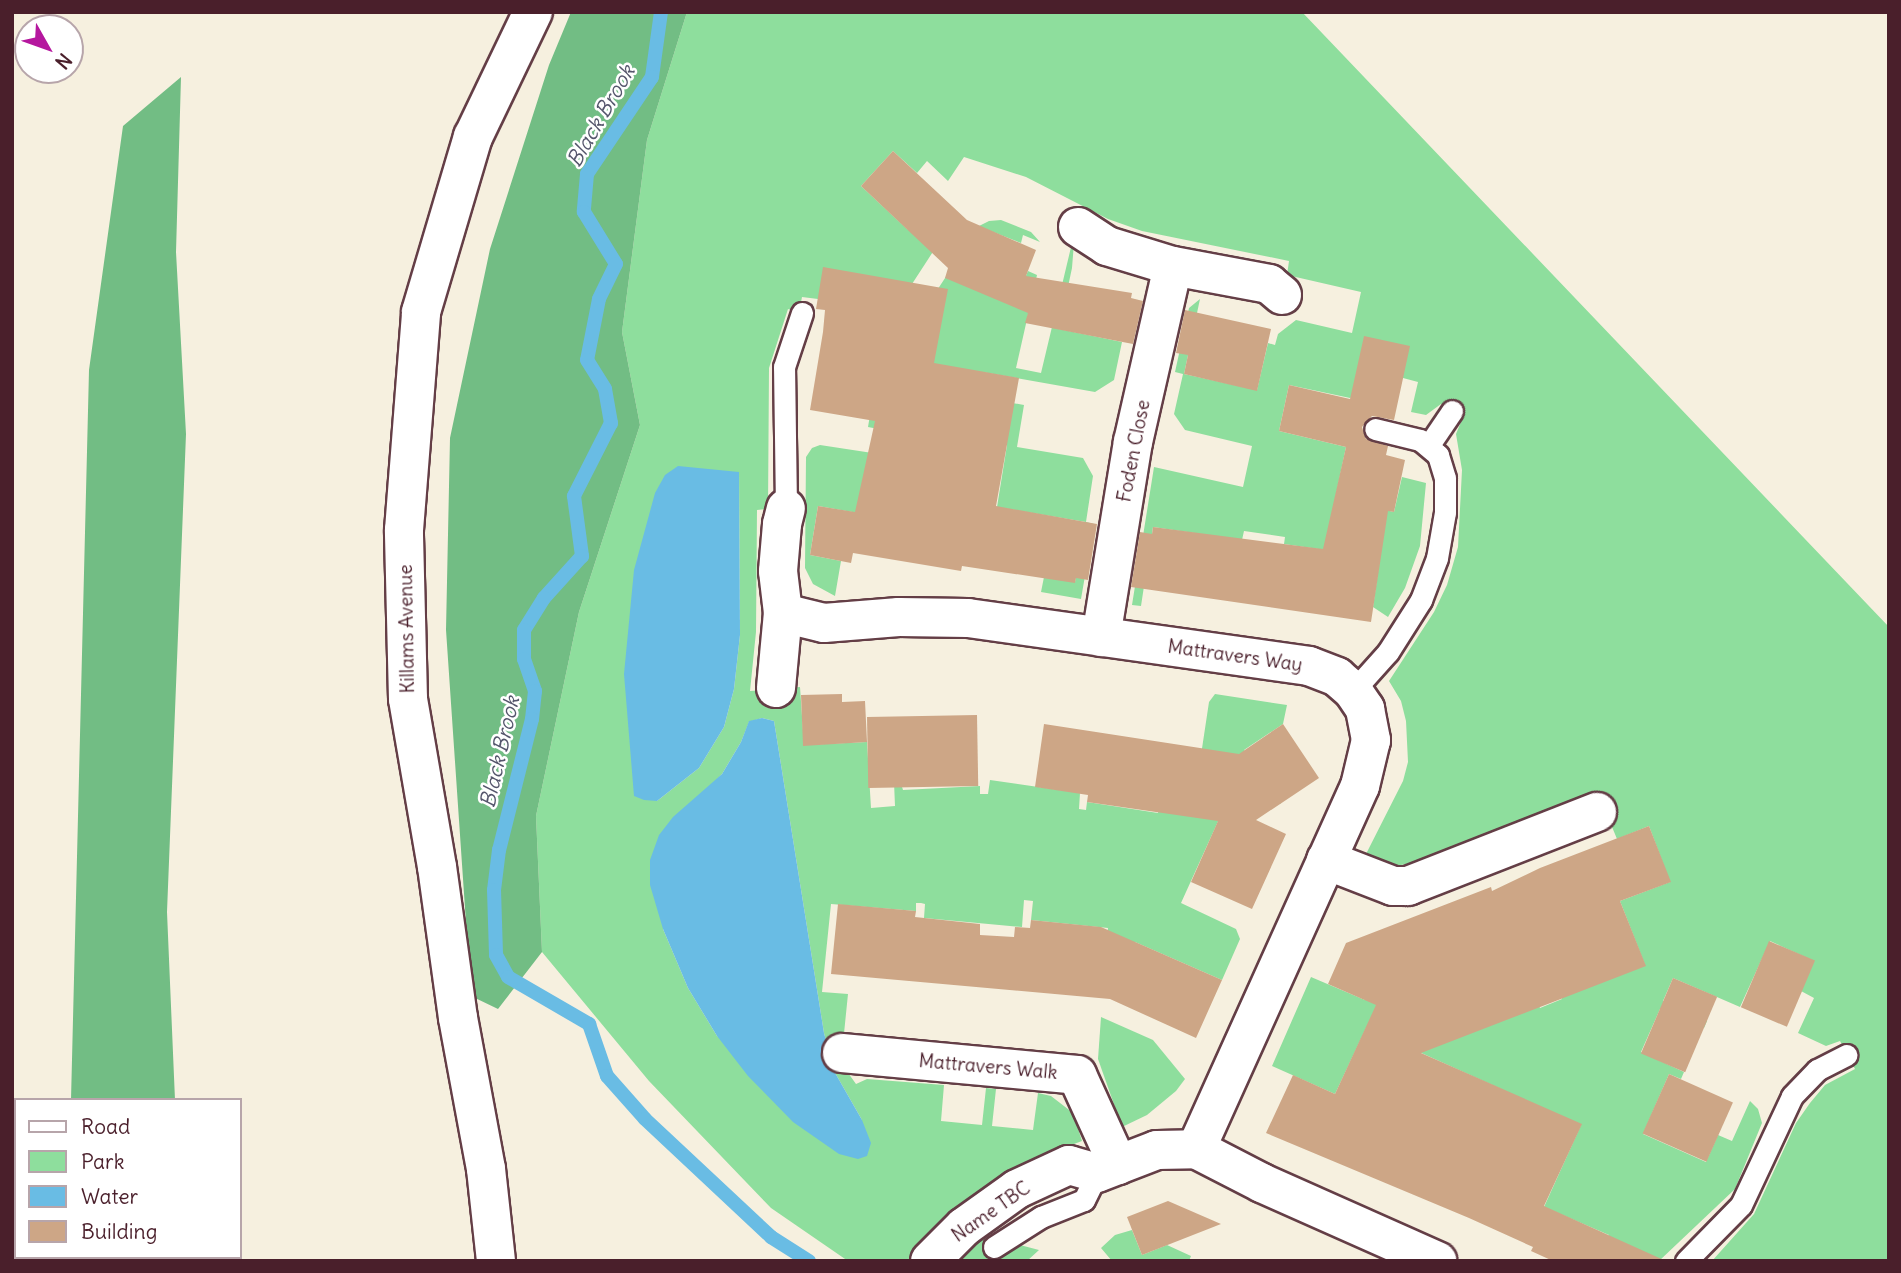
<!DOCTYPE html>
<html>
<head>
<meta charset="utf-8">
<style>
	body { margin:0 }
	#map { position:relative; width:1901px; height:1273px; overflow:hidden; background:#f6f0df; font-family:Delius,sans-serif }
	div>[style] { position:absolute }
	.green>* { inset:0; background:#8ede9d }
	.forest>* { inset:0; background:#72bd84 }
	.water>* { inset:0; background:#69bce4 }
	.stream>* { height:14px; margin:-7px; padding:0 7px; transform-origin:7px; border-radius:7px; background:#69bce4 }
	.building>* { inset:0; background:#cda686; transform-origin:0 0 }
	.roads { filter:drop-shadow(2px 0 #643e46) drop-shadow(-2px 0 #643e46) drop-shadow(0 2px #643e46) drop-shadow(0 -2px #643e46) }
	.lane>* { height:21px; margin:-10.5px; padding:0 10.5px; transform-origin:10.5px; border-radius:10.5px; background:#fff }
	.street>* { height:38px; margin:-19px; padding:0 19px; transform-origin:19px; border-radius:19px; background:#fff }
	span { translate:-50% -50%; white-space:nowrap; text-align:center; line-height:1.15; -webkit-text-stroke:5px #fff; paint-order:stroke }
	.street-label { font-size:19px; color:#4a1f2b }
	.water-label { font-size:21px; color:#55566c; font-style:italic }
	.frame { position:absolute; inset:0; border:14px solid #4a1f2b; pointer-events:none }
	.legend { position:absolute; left:14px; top:1098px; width:228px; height:161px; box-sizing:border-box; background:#fff; border:2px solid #b7a5aa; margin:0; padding:9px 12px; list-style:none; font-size:21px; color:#4a1f2b }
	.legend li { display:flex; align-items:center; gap:14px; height:35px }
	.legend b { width:35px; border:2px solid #b7a5aa }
	.north { position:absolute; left:14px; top:14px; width:70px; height:70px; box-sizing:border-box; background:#fff; border:2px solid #b7a5aa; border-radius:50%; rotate:130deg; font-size:19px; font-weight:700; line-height:28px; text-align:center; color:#4a1f2b }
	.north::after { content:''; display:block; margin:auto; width:24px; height:32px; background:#b5179e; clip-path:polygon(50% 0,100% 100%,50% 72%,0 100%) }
</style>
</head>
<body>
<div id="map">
	<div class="green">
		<div style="clip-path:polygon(evenodd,687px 12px,1302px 12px,1889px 627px,1889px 1261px,1712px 1261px,1754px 1214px,1796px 1123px,1810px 1103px,1825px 1085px,1855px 1069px,1840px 1041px,1826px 1046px,1798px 1033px,1814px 998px,1801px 991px,1814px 961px,1770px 941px,1740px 1007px,1673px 978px,1663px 1001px,1707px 1021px,1704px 1028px,1660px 1009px,1641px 1052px,1684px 1072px,1681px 1079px,1669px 1074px,1643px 1134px,1706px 1162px,1718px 1135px,1732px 1141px,1750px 1101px,1758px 1109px,1762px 1123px,1735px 1189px,1659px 1261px,1598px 1261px,1609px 1235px,1544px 1207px,1581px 1125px,1366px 1028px,1335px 1094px,1272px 1066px,1311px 977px,1365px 1000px,1376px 976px,1521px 963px,1540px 1008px,1562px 999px,1545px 954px,1645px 965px,1620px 901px,1670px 882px,1649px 826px,1617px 839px,1610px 822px,1401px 865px,1386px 865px,1365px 856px,1403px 781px,1408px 762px,1406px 721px,1401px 701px,1389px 681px,1434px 612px,1447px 585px,1458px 547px,1462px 470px,1456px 434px,1463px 417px,1441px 404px,1426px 415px,1411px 412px,1418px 382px,1403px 378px,1350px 398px,1289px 385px,1279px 431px,1346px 447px,1335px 499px,1394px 512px,1402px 477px,1426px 483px,1420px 546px,1405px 588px,1388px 617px,1373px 607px,1380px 558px,1284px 544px,1285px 537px,1244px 531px,1242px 540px,1153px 527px,1141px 606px,1132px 605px,1154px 467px,1243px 487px,1252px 446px,1185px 430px,1174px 414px,1183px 374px,1175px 372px,1189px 308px,1200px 299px,1184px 374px,1257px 390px,1268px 343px,1275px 345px,1278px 334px,1296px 320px,1352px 333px,1361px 292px,1287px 275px,1289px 261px,1142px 231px,1108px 219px,1026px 177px,964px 157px,948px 181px,927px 161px,917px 173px,893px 151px,861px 186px,907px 229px,938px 244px,912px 284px,932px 298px,979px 226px,989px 221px,1001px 220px,1031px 232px,1040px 242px,1023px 235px,1021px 243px,988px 230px,1013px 306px,1028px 271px,1037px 275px,1016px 368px,1041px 373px,1072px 243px,1074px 243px,1072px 268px,1059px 329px,1122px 342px,1114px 380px,1095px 392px,982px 372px,978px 397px,1024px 405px,1017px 447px,1083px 458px,1093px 476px,1086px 522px,1094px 524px,1081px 599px,1041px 592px,1044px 577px,1075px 582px,1086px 522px,997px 507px,1007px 445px,920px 437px,868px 427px,878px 367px,818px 299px,802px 297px,799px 313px,788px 309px,769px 368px,768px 509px,757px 510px,756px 632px,750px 691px,800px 687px,804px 745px,867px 742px,871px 808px,895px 806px,893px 758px,903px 790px,980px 786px,980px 794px,988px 794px,990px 780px,1080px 793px,1079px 809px,1086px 810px,1087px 802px,1158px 813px,1167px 756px,1195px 795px,1209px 702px,1215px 694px,1287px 705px,1283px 724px,1244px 750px,1281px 804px,1235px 784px,1181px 903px,1236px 929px,1240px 939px,1222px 980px,1135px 942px,1118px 982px,1103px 977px,1108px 928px,1031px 920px,1033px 901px,1024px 900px,1022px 927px,924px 918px,925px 904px,921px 903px,916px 903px,916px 911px,831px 904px,822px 992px,848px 994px,841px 1063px,856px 1084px,867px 1079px,944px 1085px,941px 1121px,982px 1125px,986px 1088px,996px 1089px,992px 1126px,1033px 1130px,1038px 1093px,1051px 1096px,1073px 1113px,1082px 1141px,1063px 1148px,1008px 1209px,1076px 1183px,1021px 1211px,984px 1237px,1001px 1258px,1020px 1245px,1039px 1250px,1027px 1261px,848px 1261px,771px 1208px,649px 1081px,542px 952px,536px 816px,579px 612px,640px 425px,622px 332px,647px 140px,687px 12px,739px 472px,740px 635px,734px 689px,724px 727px,699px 768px,657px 801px,739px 472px,687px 12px,762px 718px,774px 721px,824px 1033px,834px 1071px,862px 1120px,717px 1036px,688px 988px,663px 929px,702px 795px,722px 774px,741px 742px,749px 722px,762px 718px)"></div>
		<div style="clip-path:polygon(820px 445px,892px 456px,881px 517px,818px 506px,810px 555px,841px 561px,835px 596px,813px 584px,805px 568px,806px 457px,812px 448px)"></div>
		<div style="clip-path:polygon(1101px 1017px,1153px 1040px,1185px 1079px,1176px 1091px,1147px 1115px,1122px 1127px,1098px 1059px)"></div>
		<div style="clip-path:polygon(1132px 1230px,1142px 1255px,1167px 1245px,1191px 1256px,1189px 1261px,1112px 1261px,1101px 1248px,1115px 1235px)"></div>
	</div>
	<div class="forest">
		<div style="clip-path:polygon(571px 12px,687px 12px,647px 140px,622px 332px,640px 425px,579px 612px,536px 816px,542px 952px,498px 1009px,471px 996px,446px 630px,450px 438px,490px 249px,549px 65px)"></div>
		<div style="clip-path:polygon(181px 77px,176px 252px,186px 434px,167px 912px,175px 1100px,71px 1100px,89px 370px,123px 126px)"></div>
	</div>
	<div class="water">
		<div style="clip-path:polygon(678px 466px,739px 472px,740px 635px,734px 689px,724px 727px,699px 768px,657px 801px,644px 800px,634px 796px,624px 674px,634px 570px,655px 493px,665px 475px)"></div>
		<div style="clip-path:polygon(762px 718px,774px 721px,824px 1033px,834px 1071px,862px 1120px,871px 1143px,867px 1156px,858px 1159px,839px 1154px,793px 1122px,748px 1076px,717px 1036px,688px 988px,663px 929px,650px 885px,650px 860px,659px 835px,673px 817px,722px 774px,741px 742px,749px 721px)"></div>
	</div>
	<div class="stream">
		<div style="left:661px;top:12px;width:66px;rotate:97.9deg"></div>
		<div style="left:652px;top:77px;width:117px;rotate:123.8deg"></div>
		<div style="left:587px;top:174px;width:38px;rotate:95deg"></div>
		<div style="left:584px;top:212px;width:61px;rotate:58.4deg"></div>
		<div style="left:616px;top:264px;width:39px;rotate:116deg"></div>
		<div style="left:599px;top:299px;width:62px;rotate:101.1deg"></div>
		<div style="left:587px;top:360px;width:34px;rotate:58deg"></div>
		<div style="left:605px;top:389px;width:35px;rotate:80deg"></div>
		<div style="left:611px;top:423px;width:82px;rotate:116.9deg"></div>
		<div style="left:574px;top:496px;width:61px;rotate:82.4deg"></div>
		<div style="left:582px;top:556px;width:57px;rotate:132.1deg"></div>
		<div style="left:544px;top:598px;width:38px;rotate:122deg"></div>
		<div style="left:524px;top:630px;width:29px;rotate:90deg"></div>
		<div style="left:524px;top:659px;width:34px;rotate:71deg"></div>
		<div style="left:535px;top:691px;width:28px;rotate:96deg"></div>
		<div style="left:532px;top:719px;width:135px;rotate:104.1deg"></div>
		<div style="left:499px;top:850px;width:40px;rotate:97.1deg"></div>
		<div style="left:494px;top:890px;width:65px;rotate:88.2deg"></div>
		<div style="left:496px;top:955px;width:25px;rotate:61deg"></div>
		<div style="left:508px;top:977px;width:94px;rotate:30.1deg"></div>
		<div style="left:589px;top:1024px;width:55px;rotate:70.9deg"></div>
		<div style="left:607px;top:1076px;width:57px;rotate:48.5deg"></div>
		<div style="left:645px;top:1119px;width:173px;rotate:43.1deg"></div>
		<div style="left:771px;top:1237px;width:45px;rotate:32.3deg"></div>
	</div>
	<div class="building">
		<div style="clip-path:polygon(893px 151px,967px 220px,1036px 250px,1026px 276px,1132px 293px,1131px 298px,1143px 301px,1133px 344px,1025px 323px,1028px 313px,945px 278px,948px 268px,861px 186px)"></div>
		<div style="clip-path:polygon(823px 267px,948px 289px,934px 363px,1019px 378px,996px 506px,1097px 524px,1088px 580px,1076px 578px,1075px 583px,962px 566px,961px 571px,853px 553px,851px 563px,810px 555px,818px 506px,855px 512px,875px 421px,810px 410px,823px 332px,825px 310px,816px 309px)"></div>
		<div style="clip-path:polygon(1185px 310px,1271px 329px,1257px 391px,1184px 374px,1188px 355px,1176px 353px)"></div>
		<div style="clip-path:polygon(1364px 336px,1410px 346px,1394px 420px,1372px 416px,1362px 427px,1366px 439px,1388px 446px,1386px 455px,1405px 460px,1394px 512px,1388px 511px,1371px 622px,1131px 587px,1140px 532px,1152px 534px,1153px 527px,1323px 549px,1346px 447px,1279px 431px,1289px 385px,1350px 399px)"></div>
		<div style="clip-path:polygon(842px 694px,842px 702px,865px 701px,867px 742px,803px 746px,801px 695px)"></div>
		<div style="left:977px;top:715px;width:71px;height:110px;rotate:89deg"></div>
		<div style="clip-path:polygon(1044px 724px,1239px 754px,1283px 724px,1319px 778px,1256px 820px,1286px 834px,1252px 909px,1191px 882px,1218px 821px,1087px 802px,1088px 795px,1035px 787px)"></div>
		<div style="clip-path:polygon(1649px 826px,1671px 882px,1620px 901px,1646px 966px,1421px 1053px,1582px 1124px,1544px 1206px,1666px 1261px,1553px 1261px,1531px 1251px,1533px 1247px,1469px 1218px,1266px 1133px,1293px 1075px,1335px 1094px,1376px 1005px,1328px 984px,1346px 943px,1491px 887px,1492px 891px,1540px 868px)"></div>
		<div style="clip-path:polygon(838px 904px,916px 911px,915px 917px,980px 924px,980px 935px,1014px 937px,1015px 927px,1030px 928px,1031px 920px,1101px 927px,1222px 980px,1196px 1038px,1110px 999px,831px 974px)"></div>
		<div style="left:1769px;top:941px;width:50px;height:72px;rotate:23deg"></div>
		<div style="left:1673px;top:978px;width:48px;height:82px;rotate:23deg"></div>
		<div style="left:1669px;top:1074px;width:70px;height:65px;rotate:24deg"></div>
		<div style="clip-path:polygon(1168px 1201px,1221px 1224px,1142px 1255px,1127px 1217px)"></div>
	</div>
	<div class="roads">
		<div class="lane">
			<div style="left:1429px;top:445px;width:41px;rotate:-55.9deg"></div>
			<div style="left:786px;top:508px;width:141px;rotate:-90.8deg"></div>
			<div style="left:784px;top:367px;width:57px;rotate:-71.6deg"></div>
			<div style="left:1353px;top:691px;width:52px;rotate:-48.1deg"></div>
			<div style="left:1388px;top:652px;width:62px;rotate:-57.6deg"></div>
			<div style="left:1421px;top:600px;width:45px;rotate:-69.1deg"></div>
			<div style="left:1437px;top:558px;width:47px;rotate:-80.1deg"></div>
			<div style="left:1445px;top:512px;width:34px;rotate:-90deg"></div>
			<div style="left:1445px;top:478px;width:24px;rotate:-107deg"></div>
			<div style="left:1438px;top:455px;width:23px;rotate:-140deg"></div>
			<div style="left:1420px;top:440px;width:46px;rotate:-166.3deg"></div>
			<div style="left:994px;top:1247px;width:56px;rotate:-32.6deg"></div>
			<div style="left:1041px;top:1217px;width:46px;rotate:-21.6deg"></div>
			<div style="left:1084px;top:1200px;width:30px;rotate:-64deg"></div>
			<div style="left:1686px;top:1261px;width:78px;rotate:-45.5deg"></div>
			<div style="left:1741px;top:1205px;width:120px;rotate:-64.9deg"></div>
			<div style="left:1792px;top:1096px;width:36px;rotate:-46deg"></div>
			<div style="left:1817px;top:1070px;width:33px;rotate:-27deg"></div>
		</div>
		<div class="street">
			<div style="left:1078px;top:227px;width:35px;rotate:33deg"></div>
			<div style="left:1107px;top:246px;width:69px;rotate:16.9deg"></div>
			<div style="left:1173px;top:266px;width:98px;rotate:10.6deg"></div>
			<div style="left:1269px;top:284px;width:17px;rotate:40deg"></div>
			<div style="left:783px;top:613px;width:42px;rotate:13.7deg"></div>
			<div style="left:824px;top:623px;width:75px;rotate:-4.6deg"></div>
			<div style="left:899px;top:617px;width:69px;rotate:0.8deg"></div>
			<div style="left:968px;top:618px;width:344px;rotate:8deg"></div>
			<div style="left:1309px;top:666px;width:30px;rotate:21deg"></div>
			<div style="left:1337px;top:677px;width:21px;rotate:41deg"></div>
			<div style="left:1353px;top:691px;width:22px;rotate:56deg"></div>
			<div style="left:1365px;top:709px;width:32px;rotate:79deg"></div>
			<div style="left:1371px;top:740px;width:47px;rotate:103.4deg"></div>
			<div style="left:1360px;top:786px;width:398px;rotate:114.3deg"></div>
			<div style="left:1101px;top:637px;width:198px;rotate:-80.7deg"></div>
			<div style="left:1133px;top:442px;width:180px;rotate:-77.2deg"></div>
			<div style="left:776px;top:688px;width:75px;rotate:-84.7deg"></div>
			<div style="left:783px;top:613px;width:42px;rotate:-96.8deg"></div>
			<div style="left:778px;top:571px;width:47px;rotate:-85.1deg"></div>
			<div style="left:782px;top:524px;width:16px;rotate:-76deg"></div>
			<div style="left:1326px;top:860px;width:72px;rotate:21.2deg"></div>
			<div style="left:1393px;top:886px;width:15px"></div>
			<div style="left:1408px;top:886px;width:203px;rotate:-21.4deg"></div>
			<div style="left:842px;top:1053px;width:236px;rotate:5.3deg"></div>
			<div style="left:1077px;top:1075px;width:99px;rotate:65.5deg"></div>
			<div style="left:496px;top:1261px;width:93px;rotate:-96.2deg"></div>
			<div style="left:486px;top:1169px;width:154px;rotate:-100.5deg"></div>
			<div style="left:458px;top:1018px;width:152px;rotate:-97.9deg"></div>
			<div style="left:437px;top:867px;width:170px;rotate:-99.8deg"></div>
			<div style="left:408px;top:699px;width:169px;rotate:-91.4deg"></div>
			<div style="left:404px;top:530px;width:219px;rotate:-85.5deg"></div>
			<div style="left:421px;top:312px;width:183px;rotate:-73.5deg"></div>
			<div style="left:473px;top:137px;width:139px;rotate:-64.4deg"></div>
			<div style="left:930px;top:1261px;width:48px;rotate:-45deg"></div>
			<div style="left:964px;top:1227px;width:65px;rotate:-35.6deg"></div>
			<div style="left:1017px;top:1189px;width:57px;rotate:-24.8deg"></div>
			<div style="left:1069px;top:1165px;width:29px;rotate:16deg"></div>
			<div style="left:1097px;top:1173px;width:64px;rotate:-21deg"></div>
			<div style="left:1157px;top:1150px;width:39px;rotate:-1deg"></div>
			<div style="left:1196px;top:1149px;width:74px;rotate:27.3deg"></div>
			<div style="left:1262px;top:1183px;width:192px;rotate:24deg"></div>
		</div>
	</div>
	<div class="street-label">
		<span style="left:1134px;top:451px;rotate:-79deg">Foden Close</span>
		<span style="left:407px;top:629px;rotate:-91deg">Killams Avenue</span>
		<span style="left:1235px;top:656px;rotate:8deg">Mattravers Way</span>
		<span style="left:988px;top:1067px;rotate:5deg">Mattravers Walk</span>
		<span style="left:991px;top:1212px;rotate:-35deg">Name TBC</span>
	</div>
	<div class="water-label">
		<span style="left:601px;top:116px;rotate:-60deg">Black Brook</span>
		<span style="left:500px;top:752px;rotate:-77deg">Black Brook</span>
	</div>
	<div class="frame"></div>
	<ul class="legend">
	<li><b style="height:9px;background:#fff"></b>Road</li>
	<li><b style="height:19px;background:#8ede9d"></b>Park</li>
	<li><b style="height:19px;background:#69bce4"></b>Water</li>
	<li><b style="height:19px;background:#cda686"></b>Building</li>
	</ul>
	<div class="north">N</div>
</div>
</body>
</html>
